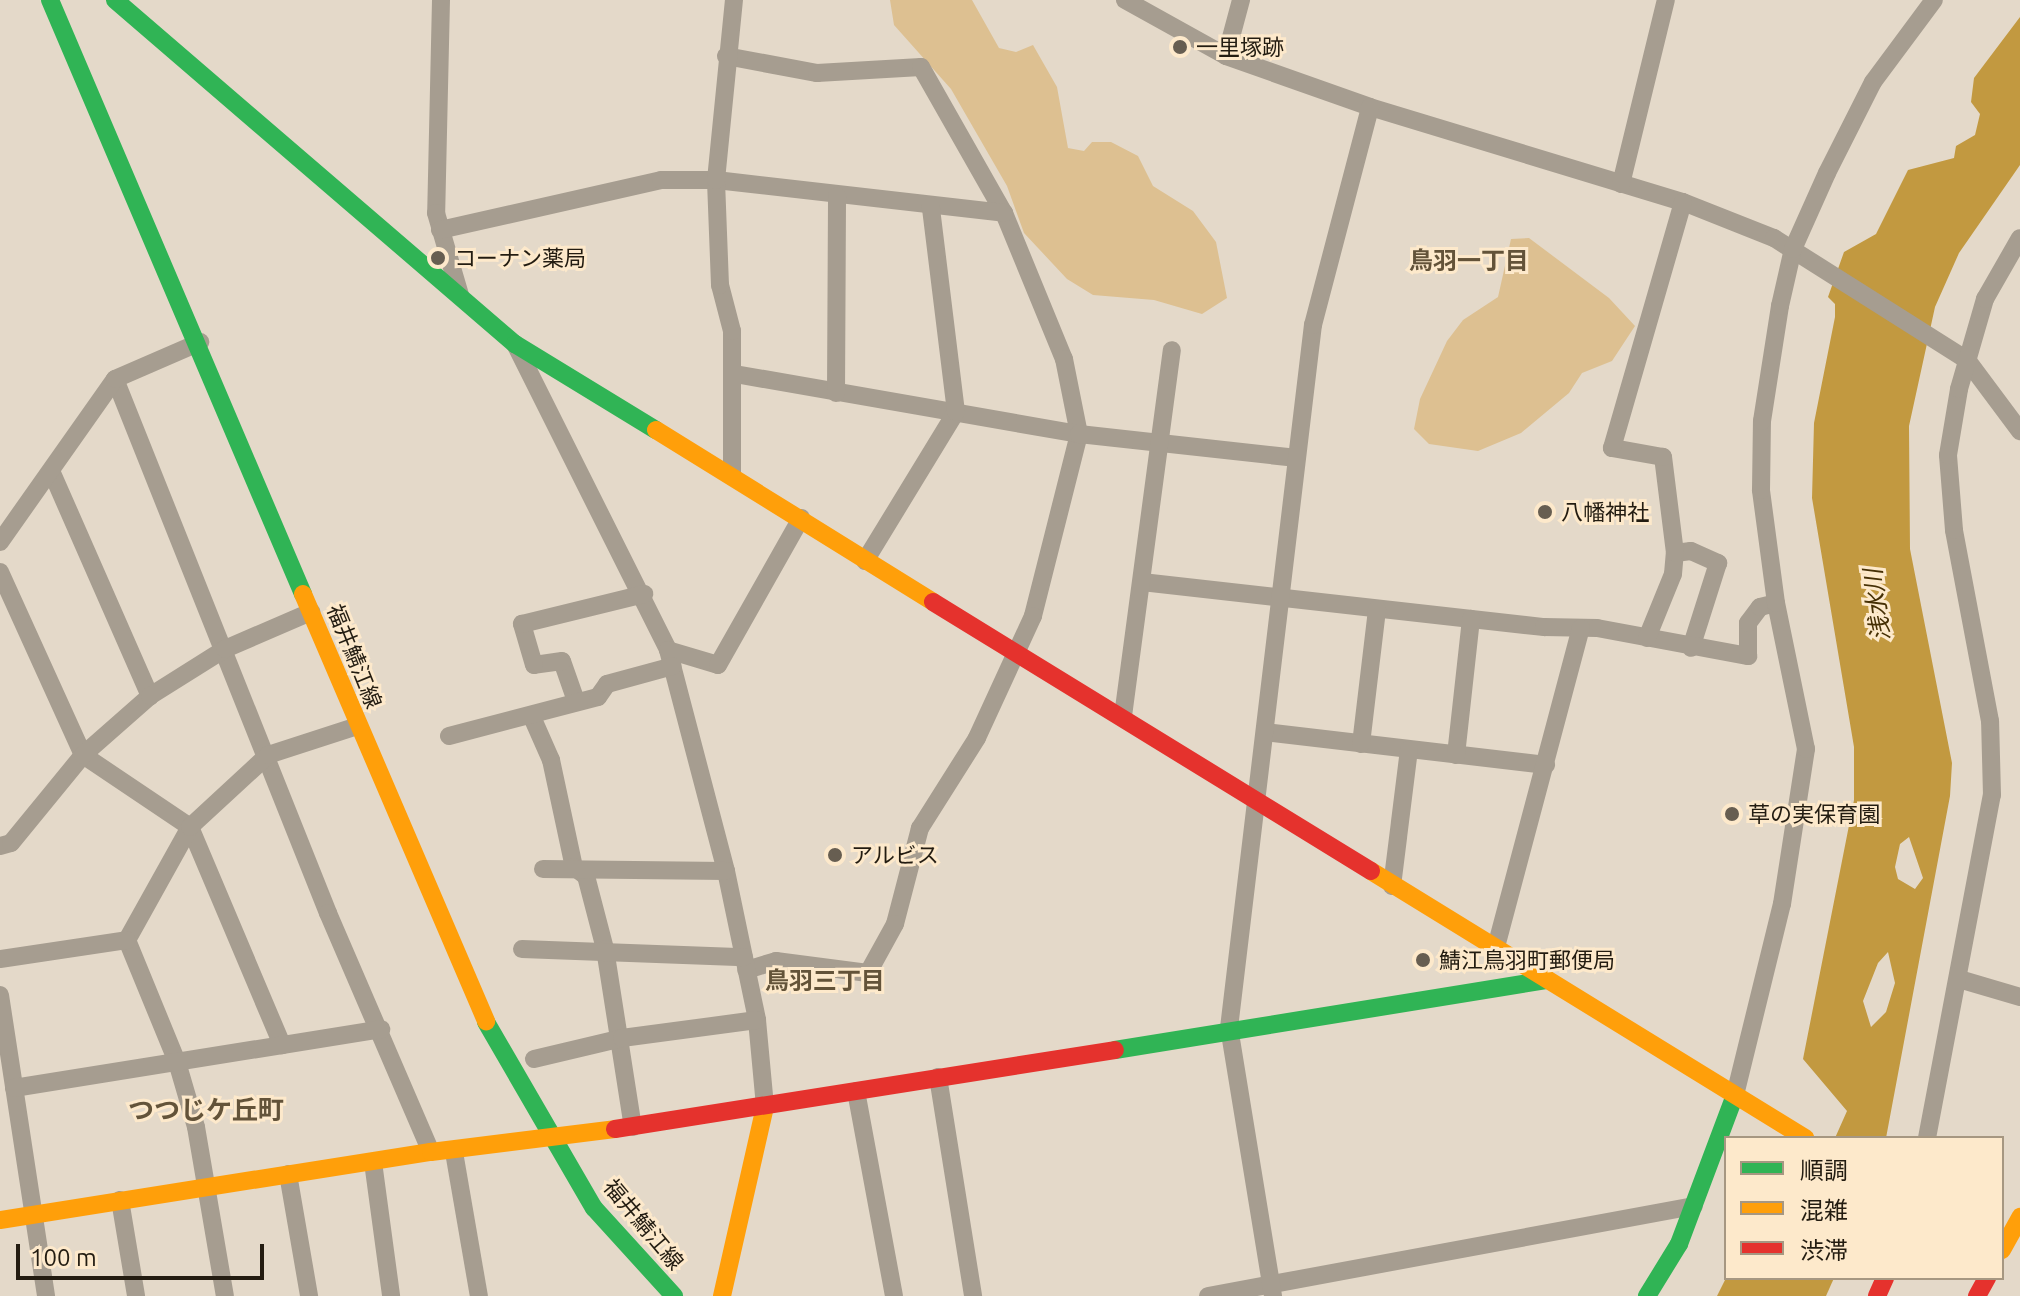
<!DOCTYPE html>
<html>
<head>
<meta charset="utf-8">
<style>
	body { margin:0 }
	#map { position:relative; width:2020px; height:1296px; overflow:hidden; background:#e4d9c9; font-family:Ubuntu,"Noto Sans JP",sans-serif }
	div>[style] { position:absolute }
	.green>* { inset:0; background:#ddc091 }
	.water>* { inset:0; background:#c29940 }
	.street>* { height:18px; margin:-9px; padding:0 9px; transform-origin:9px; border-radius:9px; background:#a69d90 }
	.fast>* { height:18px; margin:-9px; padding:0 9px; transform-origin:9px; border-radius:9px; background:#30b455 }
	.slow>* { height:18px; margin:-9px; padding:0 9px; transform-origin:9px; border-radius:9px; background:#ff9f0a }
	.jam>* { height:18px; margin:-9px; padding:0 9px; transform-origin:9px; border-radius:9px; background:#e5322d }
	.dots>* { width:22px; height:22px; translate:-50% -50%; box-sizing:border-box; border:4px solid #fde9cb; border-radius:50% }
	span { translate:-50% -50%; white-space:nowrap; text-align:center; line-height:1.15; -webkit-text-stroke:6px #fde9cb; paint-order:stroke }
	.poi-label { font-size:22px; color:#231c11 }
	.left { translate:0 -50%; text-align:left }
	.street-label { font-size:22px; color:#231c11 }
	.neighbourhood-label { font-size:24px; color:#635339; font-weight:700 }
	.water-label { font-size:24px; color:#463005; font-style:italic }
	.quarter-label { font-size:26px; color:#635339; font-weight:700 }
	.legend { position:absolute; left:1724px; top:1136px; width:280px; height:144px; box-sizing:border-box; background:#fde9cb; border:2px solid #a69781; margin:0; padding:10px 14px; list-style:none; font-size:24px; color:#231c11 }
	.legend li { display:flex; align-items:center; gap:16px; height:40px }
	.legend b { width:40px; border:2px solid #a69781 }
	.scale { position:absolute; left:16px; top:1244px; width:248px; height:36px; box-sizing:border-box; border:4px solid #231c11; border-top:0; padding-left:10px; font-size:24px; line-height:28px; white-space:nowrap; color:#231c11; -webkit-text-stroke:6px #fde9cb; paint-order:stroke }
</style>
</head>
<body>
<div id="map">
	<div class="green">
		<div style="clip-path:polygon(890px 0,972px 0,999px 48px,1016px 52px,1033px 45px,1057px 87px,1068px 148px,1084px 151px,1092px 142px,1111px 142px,1138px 156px,1153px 186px,1193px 211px,1216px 242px,1227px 298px,1202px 314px,1154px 300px,1093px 295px,1067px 279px,1024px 233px,1007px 186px,951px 89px,894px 25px)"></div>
		<div style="clip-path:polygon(1529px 238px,1609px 298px,1635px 326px,1612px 361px,1582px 373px,1569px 393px,1521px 433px,1478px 451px,1429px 444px,1414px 429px,1420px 399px,1447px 341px,1463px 320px,1498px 297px,1511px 239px)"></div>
	</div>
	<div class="water">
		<div style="clip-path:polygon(evenodd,2020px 17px,2020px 165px,1959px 253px,1935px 307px,1909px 426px,1910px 549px,1952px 763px,1950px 796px,1886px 1138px,1835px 1138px,1847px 1111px,1803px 1059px,1854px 800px,1854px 747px,1812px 498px,1814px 423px,1835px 317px,1835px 304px,1828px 297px,1844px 252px,1876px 234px,1908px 170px,1954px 158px,1956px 146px,1975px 135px,1980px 114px,1971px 102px,1974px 78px,2020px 17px,1909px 837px,1923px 878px,1915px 889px,1898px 879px,1895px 867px,1900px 844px,1909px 837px,2020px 17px,1888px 952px,1895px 983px,1886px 1012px,1871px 1027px,1863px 1001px,1878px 963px,1888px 952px)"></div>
		<div style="clip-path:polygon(1726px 1278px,1834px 1278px,1826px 1296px,1717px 1296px)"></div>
	</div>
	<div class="street">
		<div style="left:441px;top:0;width:213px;rotate:91.3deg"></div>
		<div style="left:436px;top:213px;width:85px;rotate:73.7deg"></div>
		<div style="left:1125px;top:0;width:115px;rotate:29deg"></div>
		<div style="left:1226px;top:56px;width:153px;rotate:19.5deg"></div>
		<div style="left:1370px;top:107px;width:327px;rotate:16.9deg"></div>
		<div style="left:1683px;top:202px;width:98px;rotate:21.6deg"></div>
		<div style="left:1774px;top:238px;width:228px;rotate:32.3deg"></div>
		<div style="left:1967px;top:360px;width:89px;rotate:53.3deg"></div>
		<div style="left:726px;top:56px;width:93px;rotate:10.6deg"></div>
		<div style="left:817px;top:73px;width:104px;rotate:-3.3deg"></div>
		<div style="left:921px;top:67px;width:168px;rotate:60.4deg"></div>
		<div style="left:1004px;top:213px;width:158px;rotate:67.7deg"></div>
		<div style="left:1064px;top:359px;width:76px;rotate:78.7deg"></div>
		<div style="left:1079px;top:434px;width:188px;rotate:104.2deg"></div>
		<div style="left:1033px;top:616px;width:134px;rotate:114.7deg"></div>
		<div style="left:977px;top:738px;width:107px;rotate:122.3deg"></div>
		<div style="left:920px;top:828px;width:99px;rotate:104.6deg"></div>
		<div style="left:895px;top:924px;width:56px;rotate:118.9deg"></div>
		<div style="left:868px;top:973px;width:93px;rotate:-172.6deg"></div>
		<div style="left:776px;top:961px;width:31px;rotate:163deg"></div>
		<div style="left:1226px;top:56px;width:58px;rotate:-75deg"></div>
		<div style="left:1621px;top:184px;width:189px;rotate:-76.3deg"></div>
		<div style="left:440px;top:230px;width:227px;rotate:-12.7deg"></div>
		<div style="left:661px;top:180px;width:55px"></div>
		<div style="left:716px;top:180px;width:290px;rotate:6.5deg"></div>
		<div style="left:515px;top:344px;width:342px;rotate:63.4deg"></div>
		<div style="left:668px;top:650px;width:228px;rotate:75.3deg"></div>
		<div style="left:726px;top:871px;width:152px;rotate:78.2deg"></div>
		<div style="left:757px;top:1020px;width:86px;rotate:84.7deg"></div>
		<div style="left:735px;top:374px;width:349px;rotate:9.9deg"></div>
		<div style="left:1079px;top:434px;width:217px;rotate:6.3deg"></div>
		<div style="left:115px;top:379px;width:575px;rotate:68.25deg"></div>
		<div style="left:328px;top:913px;width:260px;rotate:66.7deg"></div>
		<div style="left:836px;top:393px;width:197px;rotate:-89.7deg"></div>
		<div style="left:52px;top:473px;width:244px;rotate:66.3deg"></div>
		<div style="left:732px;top:476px;width:145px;rotate:-90deg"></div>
		<div style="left:732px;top:331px;width:48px;rotate:-104.6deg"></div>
		<div style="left:720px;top:285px;width:105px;rotate:-92.2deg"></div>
		<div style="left:716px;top:180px;width:181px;rotate:-84.3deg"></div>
		<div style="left:0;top:542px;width:199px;rotate:-54.8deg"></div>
		<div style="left:115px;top:379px;width:93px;rotate:-23.5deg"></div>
		<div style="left:1675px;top:553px;width:16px;rotate:-7deg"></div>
		<div style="left:1691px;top:551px;width:30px;rotate:24deg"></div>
		<div style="left:1718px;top:563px;width:89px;rotate:107.6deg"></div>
		<div style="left:865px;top:561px;width:175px;rotate:-58.6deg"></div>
		<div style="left:956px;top:412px;width:207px;rotate:-97deg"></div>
		<div style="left:0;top:572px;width:201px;rotate:65.6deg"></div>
		<div style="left:83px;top:755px;width:129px;rotate:33.9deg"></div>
		<div style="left:190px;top:827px;width:237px;rotate:67.1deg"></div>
		<div style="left:1142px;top:582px;width:405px;rotate:6.4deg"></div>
		<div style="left:1544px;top:627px;width:53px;rotate:1.1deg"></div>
		<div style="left:1597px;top:628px;width:154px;rotate:10.5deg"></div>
		<div style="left:1748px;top:656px;width:33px;rotate:-90deg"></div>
		<div style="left:1748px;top:623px;width:20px;rotate:-53deg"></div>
		<div style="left:1760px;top:607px;width:16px;rotate:-14deg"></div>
		<div style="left:1647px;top:638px;width:69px;rotate:-67.9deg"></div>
		<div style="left:1673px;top:574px;width:21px;rotate:-85deg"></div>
		<div style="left:1675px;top:553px;width:97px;rotate:-97.1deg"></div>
		<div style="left:1663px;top:457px;width:52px;rotate:-170deg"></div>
		<div style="left:1612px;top:448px;width:256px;rotate:-73.9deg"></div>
		<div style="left:668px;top:650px;width:52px;rotate:16.7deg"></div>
		<div style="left:718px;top:665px;width:169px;rotate:-60.5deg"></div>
		<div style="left:576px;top:701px;width:42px;rotate:-109.3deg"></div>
		<div style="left:562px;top:661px;width:28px;rotate:172deg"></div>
		<div style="left:534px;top:665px;width:43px;rotate:-106.3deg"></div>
		<div style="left:522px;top:624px;width:126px;rotate:-13.8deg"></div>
		<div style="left:1123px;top:716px;width:369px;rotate:-82.4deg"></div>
		<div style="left:532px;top:717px;width:47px;rotate:66.2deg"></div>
		<div style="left:551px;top:760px;width:109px;rotate:77.9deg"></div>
		<div style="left:574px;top:867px;width:15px;rotate:37deg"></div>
		<div style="left:586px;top:876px;width:75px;rotate:75.4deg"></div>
		<div style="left:605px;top:949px;width:180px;rotate:81.1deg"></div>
		<div style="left:1265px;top:732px;width:283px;rotate:6.7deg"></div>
		<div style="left:449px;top:736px;width:154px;rotate:-14.7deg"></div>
		<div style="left:598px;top:697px;width:16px;rotate:-55deg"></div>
		<div style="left:607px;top:684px;width:68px;rotate:-15.3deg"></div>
		<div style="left:1361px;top:744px;width:136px;rotate:-83.2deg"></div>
		<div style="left:1456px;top:755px;width:137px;rotate:-83.7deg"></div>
		<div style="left:0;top:846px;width:11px;rotate:-15deg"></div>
		<div style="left:11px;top:843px;width:114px;rotate:-50.7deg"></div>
		<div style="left:83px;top:755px;width:89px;rotate:-41.4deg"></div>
		<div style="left:150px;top:696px;width:89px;rotate:-32.1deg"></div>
		<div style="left:225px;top:649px;width:94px;rotate:-23.3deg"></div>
		<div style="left:543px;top:869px;width:183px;rotate:0.6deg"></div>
		<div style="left:1392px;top:886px;width:137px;rotate:-82.9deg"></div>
		<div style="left:127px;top:940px;width:132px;rotate:67.7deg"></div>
		<div style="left:177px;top:1062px;width:68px;rotate:73.7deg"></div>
		<div style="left:196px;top:1127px;width:171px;rotate:80.3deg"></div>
		<div style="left:127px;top:940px;width:129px;rotate:-60.9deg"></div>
		<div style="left:190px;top:827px;width:106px;rotate:-42.7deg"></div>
		<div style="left:268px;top:755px;width:94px;rotate:-18deg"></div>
		<div style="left:1496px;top:947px;width:330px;rotate:-75.1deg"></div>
		<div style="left:522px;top:949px;width:222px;rotate:2.1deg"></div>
		<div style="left:0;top:959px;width:128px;rotate:-8.5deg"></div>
		<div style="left:1959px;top:979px;width:64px;rotate:16.4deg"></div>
		<div style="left:0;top:995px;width:304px;rotate:81.3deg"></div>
		<div style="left:534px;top:1059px;width:90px;rotate:-13.4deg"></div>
		<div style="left:622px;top:1038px;width:136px;rotate:-7.6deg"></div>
		<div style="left:938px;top:1077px;width:222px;rotate:80.9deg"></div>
		<div style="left:14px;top:1088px;width:372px;rotate:-9.1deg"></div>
		<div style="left:856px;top:1091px;width:208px;rotate:79.5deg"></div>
		<div style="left:1735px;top:1095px;width:197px;rotate:-76.2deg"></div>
		<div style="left:1782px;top:904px;width:157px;rotate:-81.2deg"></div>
		<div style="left:1806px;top:749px;width:149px;rotate:-101.6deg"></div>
		<div style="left:1776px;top:603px;width:114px;rotate:-97.6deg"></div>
		<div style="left:1761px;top:490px;width:69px;rotate:-89.2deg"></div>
		<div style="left:1762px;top:421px;width:116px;rotate:-81.1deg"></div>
		<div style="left:1780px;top:306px;width:58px;rotate:-77.2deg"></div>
		<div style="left:1793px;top:249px;width:83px;rotate:-65.9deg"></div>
		<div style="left:1827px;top:173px;width:102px;rotate:-63.2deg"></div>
		<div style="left:1873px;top:82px;width:102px;rotate:-53.4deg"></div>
		<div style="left:1927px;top:1138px;width:349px;rotate:-79.3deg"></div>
		<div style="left:1992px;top:795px;width:74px;rotate:-91.5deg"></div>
		<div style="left:1990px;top:721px;width:194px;rotate:-100.7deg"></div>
		<div style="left:1954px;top:530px;width:75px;rotate:-94.6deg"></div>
		<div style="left:1948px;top:455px;width:67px;rotate:-80.5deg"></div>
		<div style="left:1959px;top:389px;width:94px;rotate:-73.9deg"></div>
		<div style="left:1985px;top:299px;width:70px;rotate:-60.2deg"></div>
		<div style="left:454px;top:1152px;width:146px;rotate:80.2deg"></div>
		<div style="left:373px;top:1162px;width:135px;rotate:82.3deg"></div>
		<div style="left:288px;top:1174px;width:124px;rotate:80.2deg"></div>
		<div style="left:120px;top:1200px;width:97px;rotate:80.5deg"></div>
		<div style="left:1208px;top:1296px;width:494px;rotate:-10.5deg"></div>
		<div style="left:1273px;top:1296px;width:272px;rotate:-99.3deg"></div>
		<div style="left:1229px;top:1028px;width:708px;rotate:-83.19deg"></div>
		<div style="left:1313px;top:325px;width:225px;rotate:-75.3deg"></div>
	</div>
	<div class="fast">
		<div style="left:50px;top:0;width:646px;rotate:66.93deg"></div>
		<div style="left:115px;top:0;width:528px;rotate:40.7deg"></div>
		<div style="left:515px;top:344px;width:165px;rotate:31.4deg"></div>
		<div style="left:486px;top:1022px;width:215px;rotate:59.9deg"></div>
		<div style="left:594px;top:1208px;width:119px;rotate:47.7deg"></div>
		<div style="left:1115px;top:1050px;width:438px;rotate:-9.2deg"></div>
		<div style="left:1647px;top:1296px;width:61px;rotate:-58.4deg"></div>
		<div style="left:1679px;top:1244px;width:159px;rotate:-69.4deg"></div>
	</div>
	<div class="slow">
		<div style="left:656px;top:430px;width:326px;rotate:31.8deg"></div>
		<div style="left:303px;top:594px;width:465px;rotate:66.8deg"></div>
		<div style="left:1371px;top:871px;width:510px;rotate:31.6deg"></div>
		<div style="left:0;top:1220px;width:436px;rotate:-9deg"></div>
		<div style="left:431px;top:1152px;width:185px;rotate:-7.1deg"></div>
		<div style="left:2002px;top:1250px;width:38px;rotate:-61deg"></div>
		<div style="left:722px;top:1296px;width:195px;rotate:-77.2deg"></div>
	</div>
	<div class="jam">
		<div style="left:933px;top:602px;width:514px;rotate:31.56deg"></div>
		<div style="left:615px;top:1129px;width:506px;rotate:-8.98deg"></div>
		<div style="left:1877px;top:1296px;width:20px;rotate:-66deg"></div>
		<div style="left:1977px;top:1296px;width:21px;rotate:-61deg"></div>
	</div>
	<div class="dots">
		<div style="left:1180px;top:47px;background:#675e51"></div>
		<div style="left:438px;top:258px;background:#675e51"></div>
		<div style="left:1545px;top:512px;background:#675e51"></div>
		<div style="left:1732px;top:814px;background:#675e51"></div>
		<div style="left:835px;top:855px;background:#675e51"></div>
		<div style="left:1423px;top:960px;background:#675e51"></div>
	</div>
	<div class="poi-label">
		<span class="left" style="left:1196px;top:47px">一里塚跡</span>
		<span class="left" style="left:454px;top:258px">コーナン薬局</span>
		<span class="left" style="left:1561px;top:512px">八幡神社</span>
		<span class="left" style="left:1748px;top:814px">草の実保育園</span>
		<span class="left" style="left:851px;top:855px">アルビス</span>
		<span class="left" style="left:1439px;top:960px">鯖江鳥羽町郵便局</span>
	</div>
	<div class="street-label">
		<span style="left:355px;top:656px;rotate:68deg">福井鯖江線</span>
		<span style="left:644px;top:1224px;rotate:50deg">福井鯖江線</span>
	</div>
	<div class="neighbourhood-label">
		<span style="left:1469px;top:261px">鳥羽一丁目</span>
		<span style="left:825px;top:981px">鳥羽三丁目</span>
	</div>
	<div class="water-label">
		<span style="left:1877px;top:605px;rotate:-97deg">浅水川</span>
	</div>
	<div class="quarter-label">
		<span style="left:206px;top:1110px">つつじケ丘町</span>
	</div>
	<ul class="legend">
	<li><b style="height:10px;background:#30b455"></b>順調</li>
	<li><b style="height:10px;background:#ff9f0a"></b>混雑</li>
	<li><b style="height:10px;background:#e5322d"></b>渋滞</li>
	</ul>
	<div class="scale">100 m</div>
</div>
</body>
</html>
